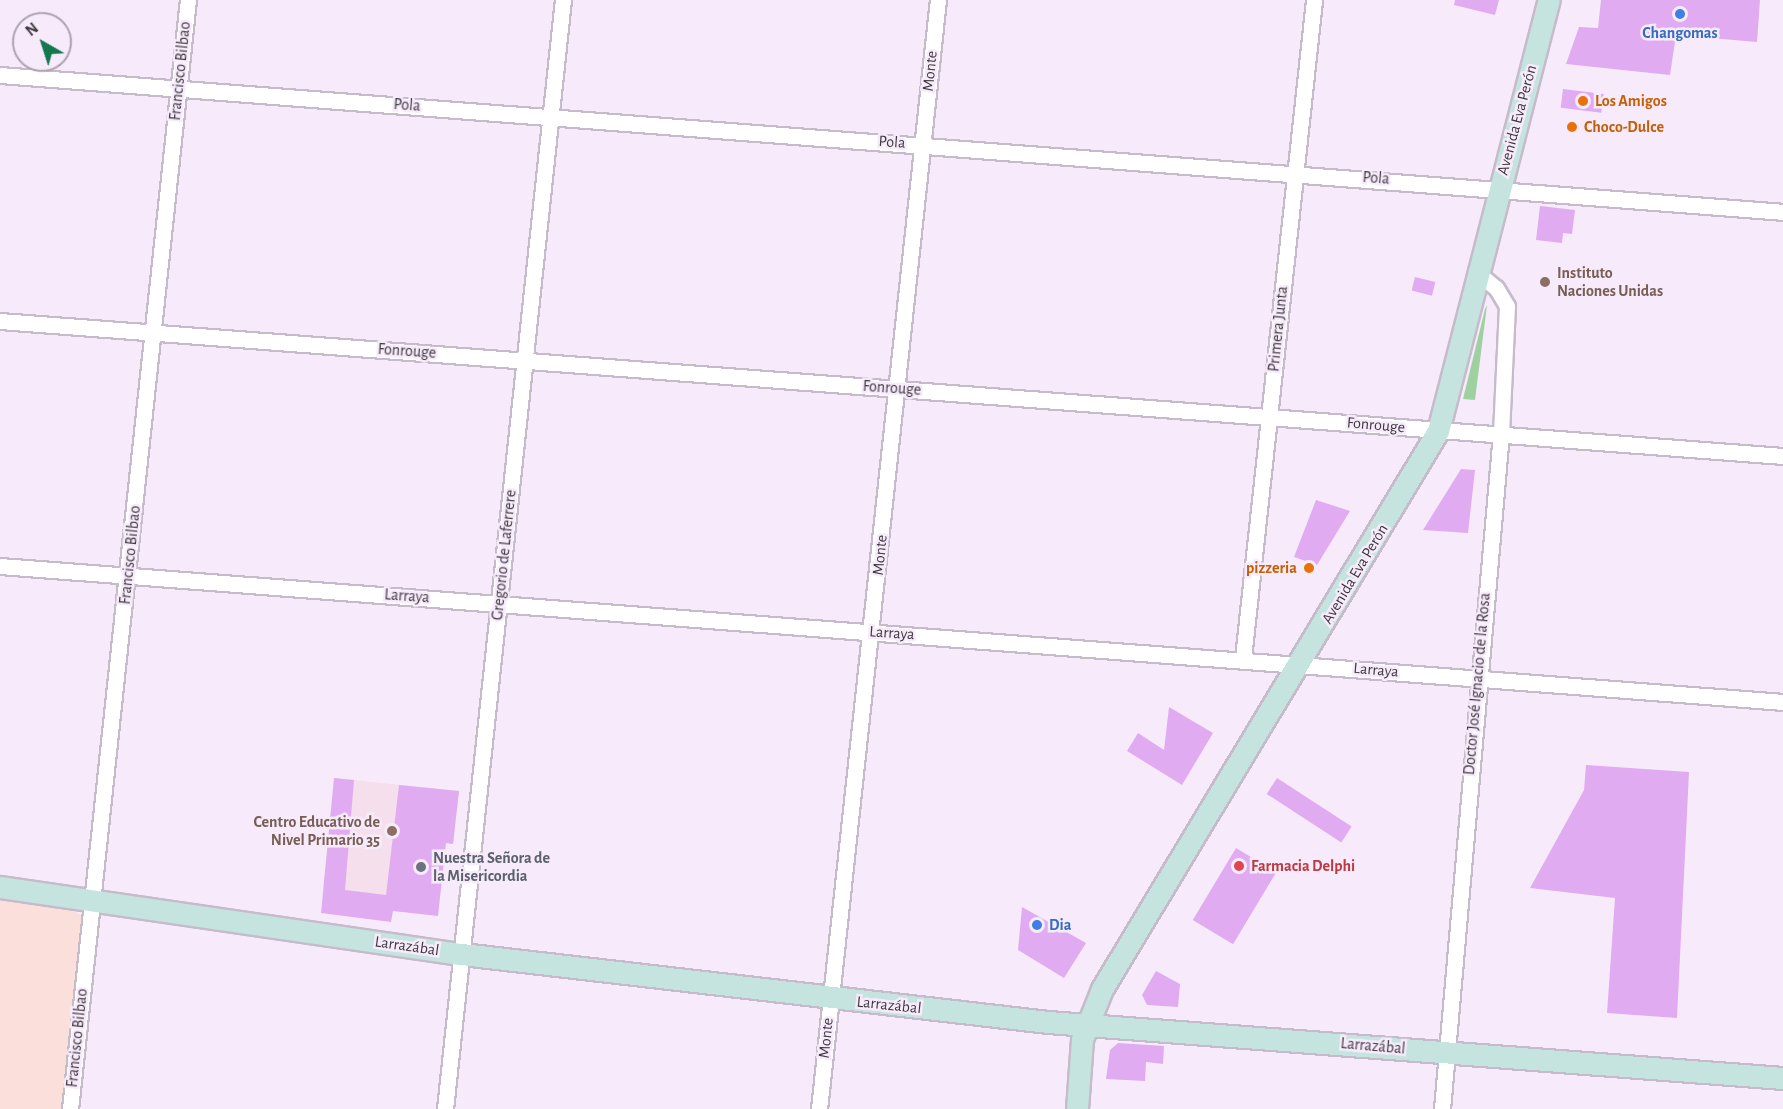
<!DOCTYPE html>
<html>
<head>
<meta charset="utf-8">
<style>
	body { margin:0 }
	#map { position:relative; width:1783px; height:1109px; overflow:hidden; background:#f7ebfb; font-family:"Alegreya Sans",sans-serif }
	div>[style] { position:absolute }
	.industrial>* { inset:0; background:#fadfdb }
	.education>* { inset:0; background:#f5dfed }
	.green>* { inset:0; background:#9fd1a0 }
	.building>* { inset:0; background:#e0abf1; transform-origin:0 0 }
	.roads { filter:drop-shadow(2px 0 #c6bbca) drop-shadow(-2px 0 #c6bbca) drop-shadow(0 2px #c6bbca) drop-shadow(0 -2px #c6bbca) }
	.street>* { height:15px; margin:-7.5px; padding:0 7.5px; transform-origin:7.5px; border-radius:7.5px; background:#fff }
	.secondary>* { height:21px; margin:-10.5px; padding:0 10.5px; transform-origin:10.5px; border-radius:10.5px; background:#c5e4df }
	.dots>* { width:16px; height:16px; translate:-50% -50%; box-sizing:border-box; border:3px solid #f7ebfb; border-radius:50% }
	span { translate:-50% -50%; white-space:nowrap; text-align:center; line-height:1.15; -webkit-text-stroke:5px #f7ebfb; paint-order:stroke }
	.shop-label { font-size:16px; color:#366cbe; font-weight:700 }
	.left { translate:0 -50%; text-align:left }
	.street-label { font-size:16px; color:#3d383e }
	.food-label { font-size:16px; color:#c56008; font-weight:700 }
	.right { translate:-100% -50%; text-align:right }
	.education-label { font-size:16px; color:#785e54; font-weight:700 }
	.worship-label { font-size:16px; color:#5b616d; font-weight:700 }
	.health-label { font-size:16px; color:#be3a42; font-weight:700 }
	.north { position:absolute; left:12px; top:12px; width:60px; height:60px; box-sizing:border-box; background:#f7ebfb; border:2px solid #ada3af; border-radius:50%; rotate:321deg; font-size:16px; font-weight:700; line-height:24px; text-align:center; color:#3d383e }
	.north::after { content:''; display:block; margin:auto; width:21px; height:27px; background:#15774e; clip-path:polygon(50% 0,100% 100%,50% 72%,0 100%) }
</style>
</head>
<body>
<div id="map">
	<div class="industrial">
		<div style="clip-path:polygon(0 898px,71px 909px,85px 918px,70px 1109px,0 1109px)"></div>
	</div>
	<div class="education">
		<div style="clip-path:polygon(334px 778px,459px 791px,453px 844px,394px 839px,386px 895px,323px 892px)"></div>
	</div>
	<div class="green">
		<div style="clip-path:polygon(1487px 305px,1475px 400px,1463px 399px,1485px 309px)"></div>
	</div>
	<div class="building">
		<div style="clip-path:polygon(1455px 0,1499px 0,1495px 15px,1454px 5px)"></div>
		<div style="clip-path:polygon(1601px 0,1760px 0,1757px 42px,1676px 35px,1670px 75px,1566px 64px,1579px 27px,1598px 28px)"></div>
		<div style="left:1563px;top:89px;width:41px;height:19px;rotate:7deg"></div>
		<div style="clip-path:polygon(1540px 206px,1575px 210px,1572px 234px,1563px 233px,1562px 243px,1536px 240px)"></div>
		<div style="left:1415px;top:277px;width:21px;height:14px;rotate:14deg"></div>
		<div style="clip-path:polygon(1461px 469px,1475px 470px,1468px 533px,1423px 530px)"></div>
		<div style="clip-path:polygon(1316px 500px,1350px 511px,1317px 565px,1294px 557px)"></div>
		<div style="clip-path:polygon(1169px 707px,1213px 733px,1182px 785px,1127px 751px,1138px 733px,1164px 750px)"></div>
		<div style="clip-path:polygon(1586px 765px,1689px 772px,1677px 1018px,1607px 1013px,1615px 898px,1530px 888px,1584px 790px)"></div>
		<div style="clip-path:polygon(334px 778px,354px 780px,345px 890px,386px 895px,399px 785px,459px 791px,453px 844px,446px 843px,438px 916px,393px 911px,391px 922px,321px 913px)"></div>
		<div style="left:1277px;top:778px;width:89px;height:19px;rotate:33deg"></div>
		<div style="left:1236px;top:848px;width:47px;height:84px;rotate:31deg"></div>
		<div style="clip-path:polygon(1022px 907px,1086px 943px,1064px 978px,1018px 950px)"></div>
		<div style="clip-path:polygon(1156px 971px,1180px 984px,1178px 1007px,1147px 1005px,1142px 995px)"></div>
		<div style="clip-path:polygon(1118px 1043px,1164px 1046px,1163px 1064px,1146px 1062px,1145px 1081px,1106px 1079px,1110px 1050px)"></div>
	</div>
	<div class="roads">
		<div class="street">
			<div style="left:0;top:75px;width:1788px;rotate:4.39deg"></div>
			<div style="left:0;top:321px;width:1788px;rotate:4.33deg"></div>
			<div style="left:0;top:566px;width:1788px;rotate:4.36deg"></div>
			<div style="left:1243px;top:658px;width:662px;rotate:-83.84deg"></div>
			<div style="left:70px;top:1109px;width:1115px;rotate:-83.93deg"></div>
			<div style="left:445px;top:1109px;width:1115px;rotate:-83.93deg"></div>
			<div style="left:819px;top:1109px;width:1115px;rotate:-83.88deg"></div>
			<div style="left:1442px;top:1109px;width:679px;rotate:-85.01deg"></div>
			<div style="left:1501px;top:433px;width:127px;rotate:-87.3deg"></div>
			<div style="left:1507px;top:306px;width:21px;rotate:-121deg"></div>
			<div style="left:1496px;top:288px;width:26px;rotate:-141deg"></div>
		</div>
		<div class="secondary">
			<div style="left:0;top:887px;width:467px;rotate:8.3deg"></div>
			<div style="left:462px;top:954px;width:590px;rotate:6.62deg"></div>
			<div style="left:1048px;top:1022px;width:737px;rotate:4.36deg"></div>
			<div style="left:1077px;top:1109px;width:70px;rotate:-85.9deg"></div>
			<div style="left:1082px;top:1039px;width:54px;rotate:-68.2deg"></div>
			<div style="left:1102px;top:989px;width:651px;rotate:-58.95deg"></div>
			<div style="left:1438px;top:431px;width:445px;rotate:-75.6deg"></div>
		</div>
	</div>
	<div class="dots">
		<div style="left:1680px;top:14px;background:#3f7fe0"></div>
		<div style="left:1583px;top:101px;background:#e8710a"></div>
		<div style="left:1572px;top:127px;background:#e8710a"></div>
		<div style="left:1545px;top:282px;background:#8d6e63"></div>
		<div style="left:1309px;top:568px;background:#e8710a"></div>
		<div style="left:392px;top:831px;background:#8d6e63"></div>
		<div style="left:1239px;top:866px;background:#e0444e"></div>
		<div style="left:421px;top:867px;background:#6b7280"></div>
		<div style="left:1037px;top:925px;background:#3f7fe0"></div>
	</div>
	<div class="shop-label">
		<span style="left:1680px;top:33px">Changomas</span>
		<span class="left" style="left:1049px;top:925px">Dia</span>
	</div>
	<div class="street-label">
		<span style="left:180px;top:71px;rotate:-84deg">Francisco Bilbao</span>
		<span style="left:930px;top:71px;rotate:-84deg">Monte</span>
		<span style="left:407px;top:105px;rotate:4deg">Pola</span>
		<span style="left:1517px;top:120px;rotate:-75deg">Avenida Eva Perón</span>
		<span style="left:892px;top:142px;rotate:4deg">Pola</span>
		<span style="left:1376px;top:178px;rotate:4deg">Pola</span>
		<span style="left:1278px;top:329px;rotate:-84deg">Primera Junta</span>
		<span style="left:407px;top:351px;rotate:4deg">Fonrouge</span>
		<span style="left:892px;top:388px;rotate:4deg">Fonrouge</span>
		<span style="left:1376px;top:425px;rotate:5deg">Fonrouge</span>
		<span style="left:130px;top:555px;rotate:-84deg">Francisco Bilbao</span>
		<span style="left:504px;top:555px;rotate:-84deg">Gregorio de Laferrere</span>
		<span style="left:880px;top:555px;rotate:-84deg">Monte</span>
		<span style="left:1355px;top:574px;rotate:-59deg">Avenida Eva Perón</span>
		<span style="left:407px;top:596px;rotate:4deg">Larraya</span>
		<span style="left:892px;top:633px;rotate:4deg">Larraya</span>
		<span style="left:1376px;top:670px;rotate:5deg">Larraya</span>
		<span style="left:1477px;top:684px;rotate:-85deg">Doctor José Ignacio de la Rosa</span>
		<span style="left:407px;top:946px;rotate:8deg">Larrazábal</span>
		<span style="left:889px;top:1005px;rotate:6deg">Larrazábal</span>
		<span style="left:77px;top:1038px;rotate:-84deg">Francisco Bilbao</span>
		<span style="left:826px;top:1038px;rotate:-84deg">Monte</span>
		<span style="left:1373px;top:1046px;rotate:5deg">Larrazábal</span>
	</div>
	<div class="food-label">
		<span class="left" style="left:1595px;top:101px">Los Amigos</span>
		<span class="left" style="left:1584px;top:127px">Choco-Dulce</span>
		<span class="right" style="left:1297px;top:568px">pizzeria</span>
	</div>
	<div class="education-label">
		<span class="left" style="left:1557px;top:282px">Instituto<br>Naciones Unidas</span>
		<span class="right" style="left:380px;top:831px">Centro Educativo de<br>Nivel Primario 35</span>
	</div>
	<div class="worship-label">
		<span class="left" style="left:433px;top:867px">Nuestra Señora de<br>la Misericordia</span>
	</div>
	<div class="health-label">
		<span class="left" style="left:1251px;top:866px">Farmacia Delphi</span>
	</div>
	<div class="north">N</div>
</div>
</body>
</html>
